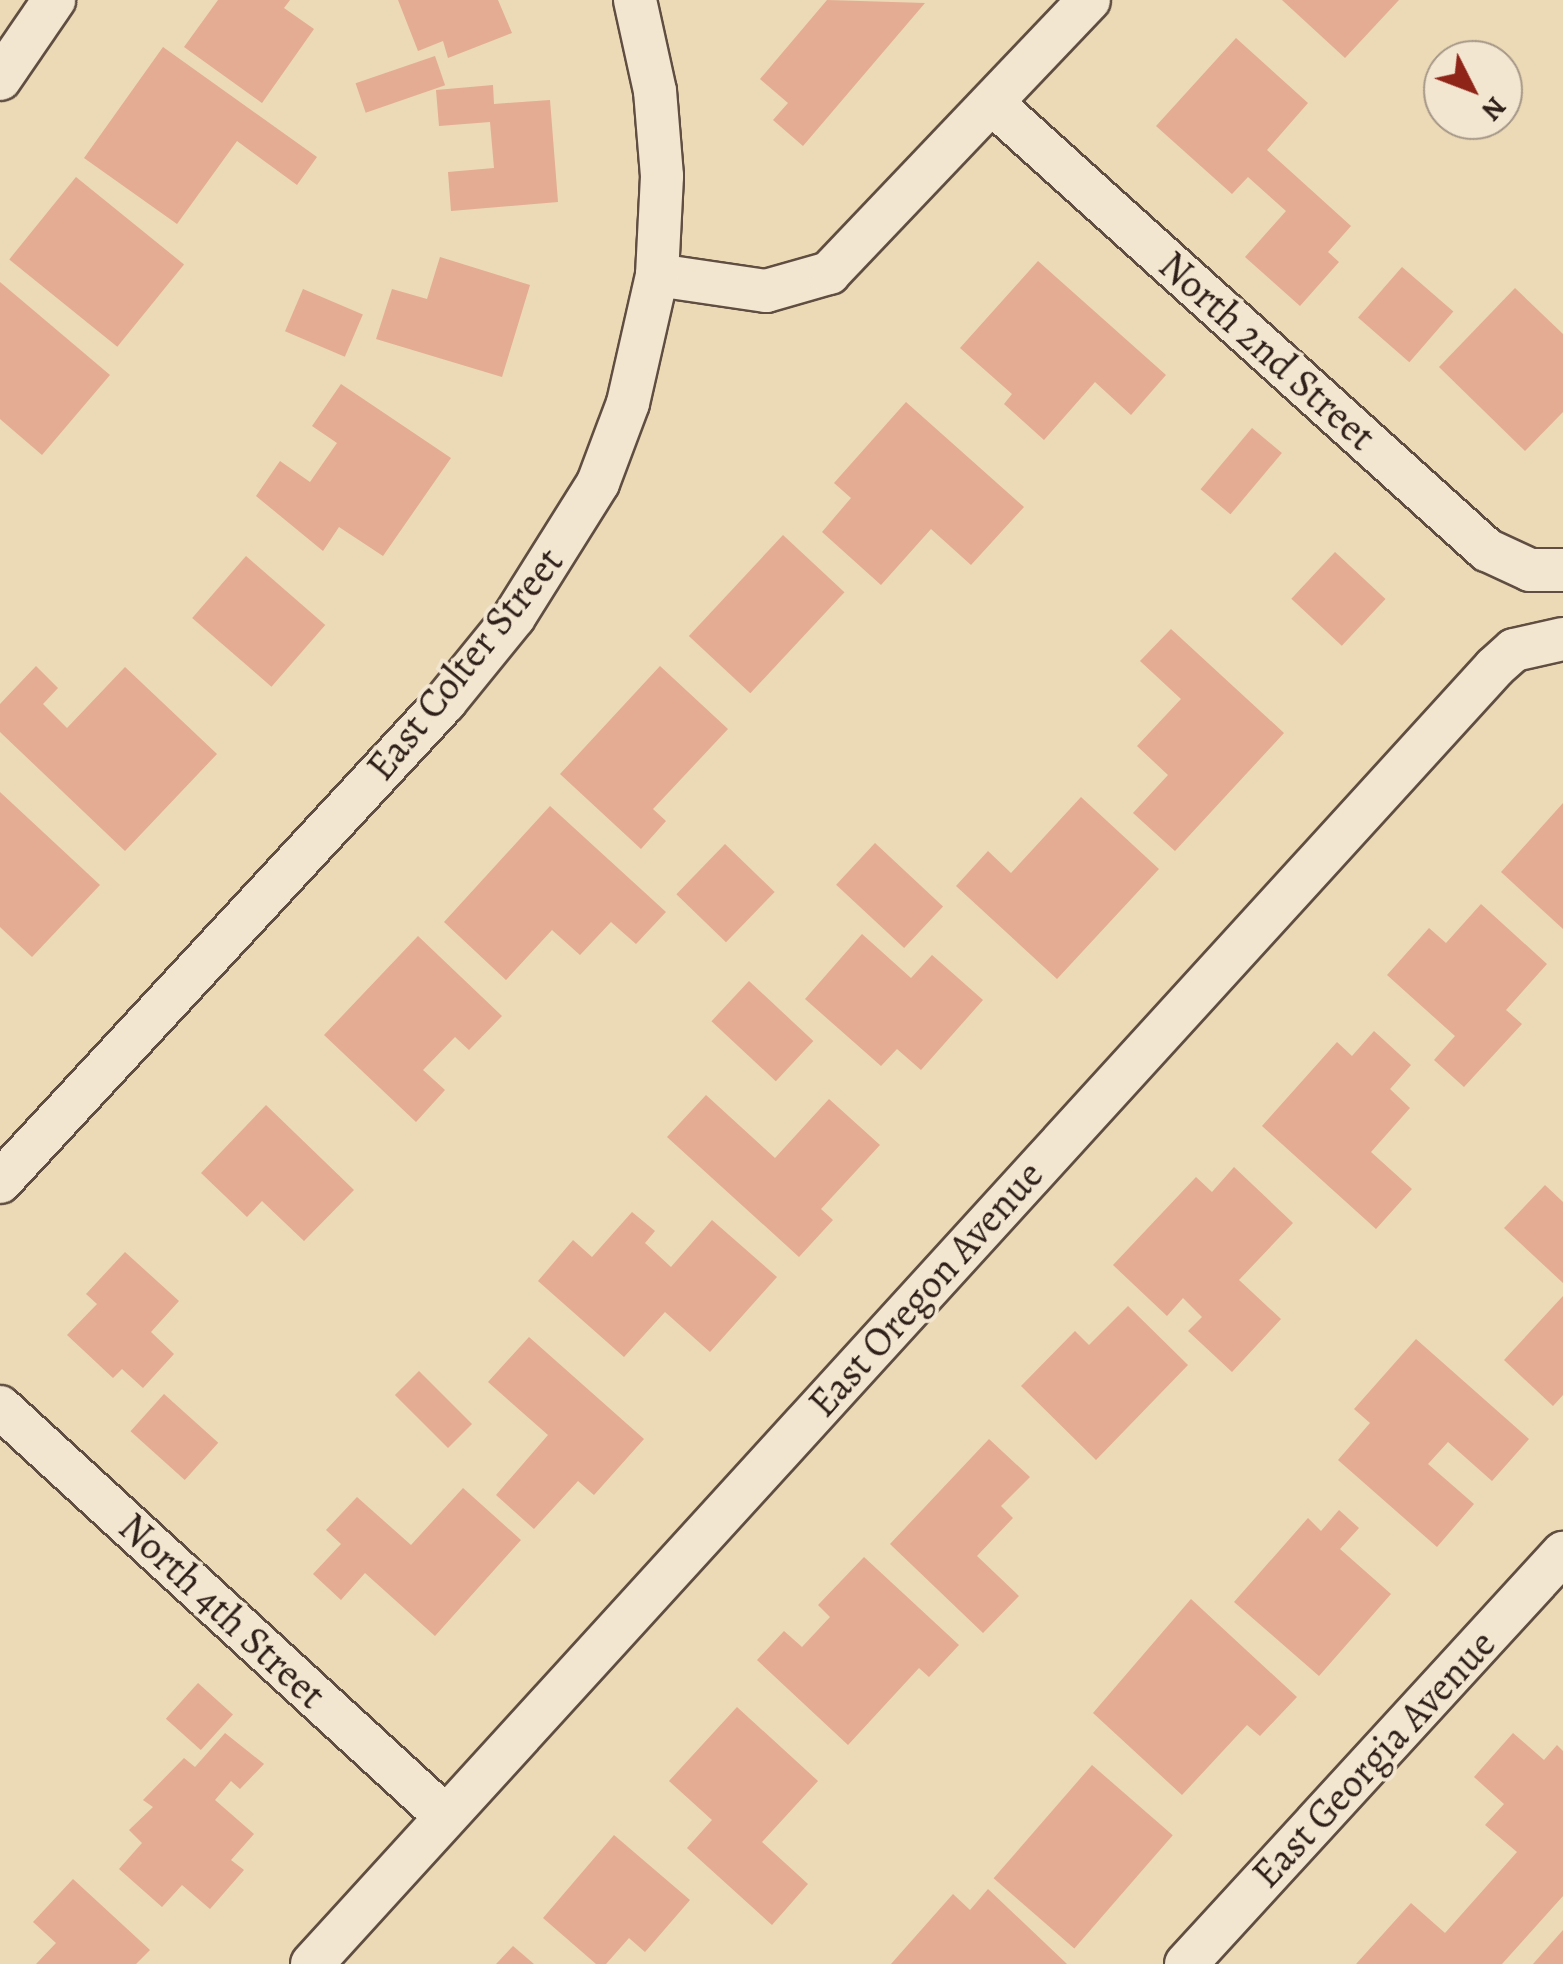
<!DOCTYPE html>
<html>
<head>
<meta charset="utf-8">
<style>
	body { margin:0 }
	#map { position:relative; width:1563px; height:1964px; overflow:hidden; background:#ecd9b6; font-family:Alegreya,serif }
	div>[style] { position:absolute }
	.building>* { inset:0; background:#e3ac93; transform-origin:0 0 }
	.roads { filter:drop-shadow(2px 0 #5f4e41) drop-shadow(-2px 0 #5f4e41) drop-shadow(0 2px #5f4e41) drop-shadow(0 -2px #5f4e41) }
	.minor>* { height:42px; margin:-21px; padding:0 21px; transform-origin:21px; border-radius:21px; background:#f3e6d0 }
	span { translate:-50% -50%; white-space:nowrap; text-align:center; line-height:1.15; -webkit-text-stroke:8px #f3e6d0; paint-order:stroke }
	.street-label { font-size:40px; color:#30201a }
	.north { position:absolute; left:1423px; top:40px; width:100px; height:100px; box-sizing:border-box; background:#f3e6d0; border:2px solid #a59787; border-radius:50%; rotate:132deg; font-size:28px; font-weight:700; line-height:40px; text-align:center; color:#30201a }
	.north::after { content:''; display:block; margin:auto; width:35px; height:45px; background:#8f2418; clip-path:polygon(50% 0,100% 100%,50% 72%,0 100%) }
</style>
</head>
<body>
<div id="map">
	<div class="building">
		<div style="clip-path:polygon(218px 0,290px 0,284px 8px,314px 29px,262px 103px,184px 47px)"></div>
		<div style="clip-path:polygon(398px 0,498px 0,512px 33px,448px 58px,443px 41px,418px 51px)"></div>
		<div style="clip-path:polygon(827px 0,925px 3px,803px 146px,773px 120px,788px 103px,760px 79px)"></div>
		<div style="clip-path:polygon(1282px 0,1399px 0,1345px 58px)"></div>
		<div style="clip-path:polygon(1236px 38px,1308px 103px,1267px 150px,1351px 226px,1328px 252px,1339px 262px,1300px 306px,1245px 257px,1286px 211px,1248px 177px,1232px 194px,1156px 126px)"></div>
		<div style="clip-path:polygon(163px 47px,317px 157px,297px 185px,237px 141px,177px 224px,84px 158px)"></div>
		<div style="left:435px;top:56px;width:31px;height:84px;rotate:71deg"></div>
		<div style="clip-path:polygon(493px 85px,494px 104px,550px 100px,558px 202px,451px 211px,448px 172px,494px 168px,490px 122px,439px 126px,436px 90px)"></div>
		<div style="left:76px;top:177px;width:139px;height:106px;rotate:39deg"></div>
		<div style="clip-path:polygon(440px 257px,530px 285px,502px 377px,376px 339px,392px 289px,427px 299px)"></div>
		<div style="clip-path:polygon(1038px 261px,1166px 375px,1131px 415px,1095px 382px,1044px 440px,1004px 404px,1012px 394px,960px 348px)"></div>
		<div style="left:1402px;top:267px;width:68px;height:67px;rotate:41deg"></div>
		<div style="clip-path:polygon(0 282px,110px 375px,42px 455px,0 419px)"></div>
		<div style="clip-path:polygon(1515px 288px,1563px 334px,1563px 412px,1525px 451px,1439px 367px)"></div>
		<div style="left:303px;top:289px;width:65px;height:46px;rotate:23deg"></div>
		<div style="clip-path:polygon(341px 384px,451px 458px,383px 556px,339px 527px,323px 551px,256px 496px,280px 461px,310px 482px,337px 443px,312px 426px)"></div>
		<div style="clip-path:polygon(906px 402px,1024px 507px,971px 565px,931px 529px,881px 585px,822px 532px,851px 498px,834px 483px)"></div>
		<div style="left:1252px;top:428px;width:39px;height:80px;rotate:40deg"></div>
		<div style="left:783px;top:535px;width:84px;height:138px;rotate:43deg"></div>
		<div style="left:1335px;top:552px;width:69px;height:64px;rotate:43deg"></div>
		<div style="left:246px;top:556px;width:105px;height:82px;rotate:41deg"></div>
		<div style="clip-path:polygon(1171px 629px,1284px 733px,1175px 851px,1133px 813px,1168px 775px,1137px 746px,1181px 699px,1140px 661px)"></div>
		<div style="clip-path:polygon(36px 666px,58px 688px,43px 704px,67px 728px,125px 667px,217px 754px,125px 851px,0 732px,0 704px)"></div>
		<div style="clip-path:polygon(660px 666px,728px 729px,653px 809px,666px 821px,641px 849px,560px 774px)"></div>
		<div style="clip-path:polygon(0 792px,100px 885px,32px 957px,0 927px)"></div>
		<div style="clip-path:polygon(1081px 797px,1159px 869px,1057px 979px,956px 886px,988px 851px,1011px 873px)"></div>
		<div style="clip-path:polygon(1563px 803px,1563px 929px,1501px 872px)"></div>
		<div style="clip-path:polygon(550px 806px,666px 912px,636px 944px,611px 922px,580px 955px,552px 930px,506px 980px,444px 922px)"></div>
		<div style="left:875px;top:843px;width:93px;height:57px;rotate:43deg"></div>
		<div style="left:725px;top:844px;width:69px;height:70px;rotate:44deg"></div>
		<div style="clip-path:polygon(1481px 904px,1547px 964px,1506px 1010px,1522px 1024px,1464px 1087px,1434px 1060px,1455px 1036px,1387px 975px,1429px 928px,1446px 943px)"></div>
		<div style="clip-path:polygon(862px 934px,911px 978px,932px 955px,983px 1000px,921px 1070px,897px 1049px,881px 1066px,805px 999px)"></div>
		<div style="clip-path:polygon(418px 936px,502px 1016px,469px 1050px,455px 1037px,423px 1070px,445px 1090px,416px 1122px,324px 1035px)"></div>
		<div style="left:749px;top:981px;width:88px;height:55px;rotate:43deg"></div>
		<div style="clip-path:polygon(1374px 1031px,1411px 1065px,1390px 1089px,1410px 1108px,1371px 1152px,1412px 1189px,1376px 1229px,1262px 1126px,1337px 1042px,1352px 1056px)"></div>
		<div style="clip-path:polygon(706px 1095px,775px 1158px,829px 1099px,880px 1145px,821px 1209px,833px 1220px,799px 1257px,667px 1137px)"></div>
		<div style="clip-path:polygon(266px 1105px,354px 1190px,304px 1241px,262px 1201px,247px 1217px,201px 1173px)"></div>
		<div style="clip-path:polygon(1234px 1167px,1293px 1223px,1239px 1280px,1281px 1319px,1232px 1372px,1188px 1331px,1202px 1317px,1183px 1298px,1167px 1316px,1113px 1265px,1196px 1177px,1212px 1192px)"></div>
		<div style="clip-path:polygon(1545px 1185px,1563px 1202px,1563px 1283px,1504px 1228px)"></div>
		<div style="clip-path:polygon(632px 1212px,655px 1231px,645px 1243px,671px 1267px,712px 1220px,777px 1277px,710px 1352px,665px 1312px,624px 1357px,538px 1281px,573px 1240px,592px 1257px)"></div>
		<div style="clip-path:polygon(125px 1252px,179px 1301px,151px 1332px,174px 1354px,143px 1388px,122px 1369px,113px 1378px,67px 1335px,97px 1304px,86px 1294px)"></div>
		<div style="clip-path:polygon(1563px 1296px,1563px 1395px,1553px 1406px,1504px 1360px)"></div>
		<div style="clip-path:polygon(1128px 1306px,1188px 1365px,1096px 1460px,1021px 1386px,1075px 1331px,1089px 1345px)"></div>
		<div style="clip-path:polygon(529px 1337px,644px 1439px,594px 1495px,578px 1481px,534px 1529px,496px 1495px,548px 1435px,488px 1382px)"></div>
		<div style="clip-path:polygon(1416px 1339px,1529px 1439px,1492px 1481px,1448px 1442px,1428px 1464px,1474px 1504px,1437px 1547px,1338px 1460px,1370px 1423px,1354px 1409px)"></div>
		<div style="left:419px;top:1371px;width:75px;height:34px;rotate:45deg"></div>
		<div style="left:164px;top:1394px;width:73px;height:50px;rotate:42deg"></div>
		<div style="clip-path:polygon(989px 1439px,1030px 1477px,1001px 1506px,1013px 1518px,977px 1556px,1019px 1596px,983px 1633px,890px 1544px)"></div>
		<div style="clip-path:polygon(463px 1488px,521px 1540px,435px 1636px,365px 1573px,341px 1600px,313px 1574px,341px 1544px,326px 1530px,357px 1497px,411px 1545px)"></div>
		<div style="clip-path:polygon(1339px 1510px,1359px 1528px,1340px 1549px,1391px 1594px,1319px 1676px,1234px 1602px,1308px 1518px,1321px 1531px)"></div>
		<div style="clip-path:polygon(864px 1557px,959px 1645px,929px 1677px,919px 1668px,848px 1745px,757px 1660px,784px 1631px,802px 1647px,830px 1617px,818px 1605px)"></div>
		<div style="clip-path:polygon(1191px 1599px,1297px 1697px,1260px 1736px,1247px 1725px,1182px 1795px,1093px 1713px)"></div>
		<div style="left:198px;top:1683px;width:47px;height:48px;rotate:42deg"></div>
		<div style="clip-path:polygon(737px 1707px,818px 1781px,762px 1842px,808px 1884px,772px 1925px,687px 1848px,712px 1820px,669px 1781px)"></div>
		<div style="clip-path:polygon(225px 1733px,264px 1764px,240px 1789px,231px 1781px,215px 1800px,254px 1834px,231px 1860px,244px 1870px,210px 1909px,182px 1885px,162px 1907px,119px 1869px,142px 1843px,129px 1830px,153px 1807px,143px 1800px,184px 1758px,195px 1767px)"></div>
		<div style="clip-path:polygon(1513px 1733px,1544px 1760px,1557px 1745px,1563px 1751px,1563px 1896px,1502px 1964px,1356px 1964px,1411px 1903px,1445px 1933px,1517px 1852px,1485px 1825px,1504px 1804px,1474px 1777px)"></div>
		<div style="left:1092px;top:1765px;width:107px;height:150px;rotate:41deg"></div>
		<div style="clip-path:polygon(614px 1835px,690px 1900px,645px 1952px,629px 1938px,606px 1964px,596px 1964px,543px 1918px)"></div>
		<div style="clip-path:polygon(73px 1879px,150px 1950px,136px 1964px,36px 1964px,56px 1943px,33px 1922px)"></div>
		<div style="clip-path:polygon(988px 1889px,1067px 1964px,891px 1964px,953px 1894px,970px 1910px)"></div>
		<div style="clip-path:polygon(1563px 1930px,1563px 1964px,1533px 1964px)"></div>
		<div style="clip-path:polygon(513px 1946px,534px 1964px,496px 1964px)"></div>
	</div>
	<div class="roads">
		<div class="minor">
			<div style="left:0;top:79px;width:96px;rotate:-55.6deg"></div>
			<div style="left:993px;top:104px;width:666px;rotate:42.08deg"></div>
			<div style="left:1487px;top:550px;width:47px;rotate:24.9deg"></div>
			<div style="left:1530px;top:570px;width:33px"></div>
			<div style="left:657px;top:275px;width:110px;rotate:8.4deg"></div>
			<div style="left:766px;top:291px;width:66px;rotate:-15.9deg"></div>
			<div style="left:829px;top:273px;width:377px;rotate:-46.4deg"></div>
			<div style="left:0;top:1182px;width:655px;rotate:-47.17deg"></div>
			<div style="left:445px;top:702px;width:109px;rotate:-50.9deg"></div>
			<div style="left:514px;top:617px;width:158px;rotate:-57.9deg"></div>
			<div style="left:598px;top:483px;width:85px;rotate:-69.4deg"></div>
			<div style="left:628px;top:403px;width:131px;rotate:-77.2deg"></div>
			<div style="left:657px;top:275px;width:99px;rotate:-87.1deg"></div>
			<div style="left:662px;top:176px;width:85px;rotate:-94.7deg"></div>
			<div style="left:655px;top:91px;width:93px;rotate:-102.4deg"></div>
			<div style="left:0;top:1407px;width:604px;rotate:42.59deg"></div>
			<div style="left:312px;top:1964px;width:1755px;rotate:-47.63deg"></div>
			<div style="left:1495px;top:667px;width:25px;rotate:-42deg"></div>
			<div style="left:1514px;top:650px;width:50px;rotate:-12.7deg"></div>
			<div style="left:1186px;top:1964px;width:558px;rotate:-47.47deg"></div>
		</div>
	</div>
	<div class="street-label">
		<span style="left:1267px;top:351px;rotate:42deg">North 2nd Street</span>
		<span style="left:465px;top:664px;rotate:-51deg">East Colter Street</span>
		<span style="left:926px;top:1289px;rotate:-48deg">East Oregon Avenue</span>
		<span style="left:222px;top:1611px;rotate:43deg">North 4th Street</span>
		<span style="left:1374px;top:1759px;rotate:-47deg">East Georgia Avenue</span>
	</div>
	<div class="north">N</div>
</div>
</body>
</html>
